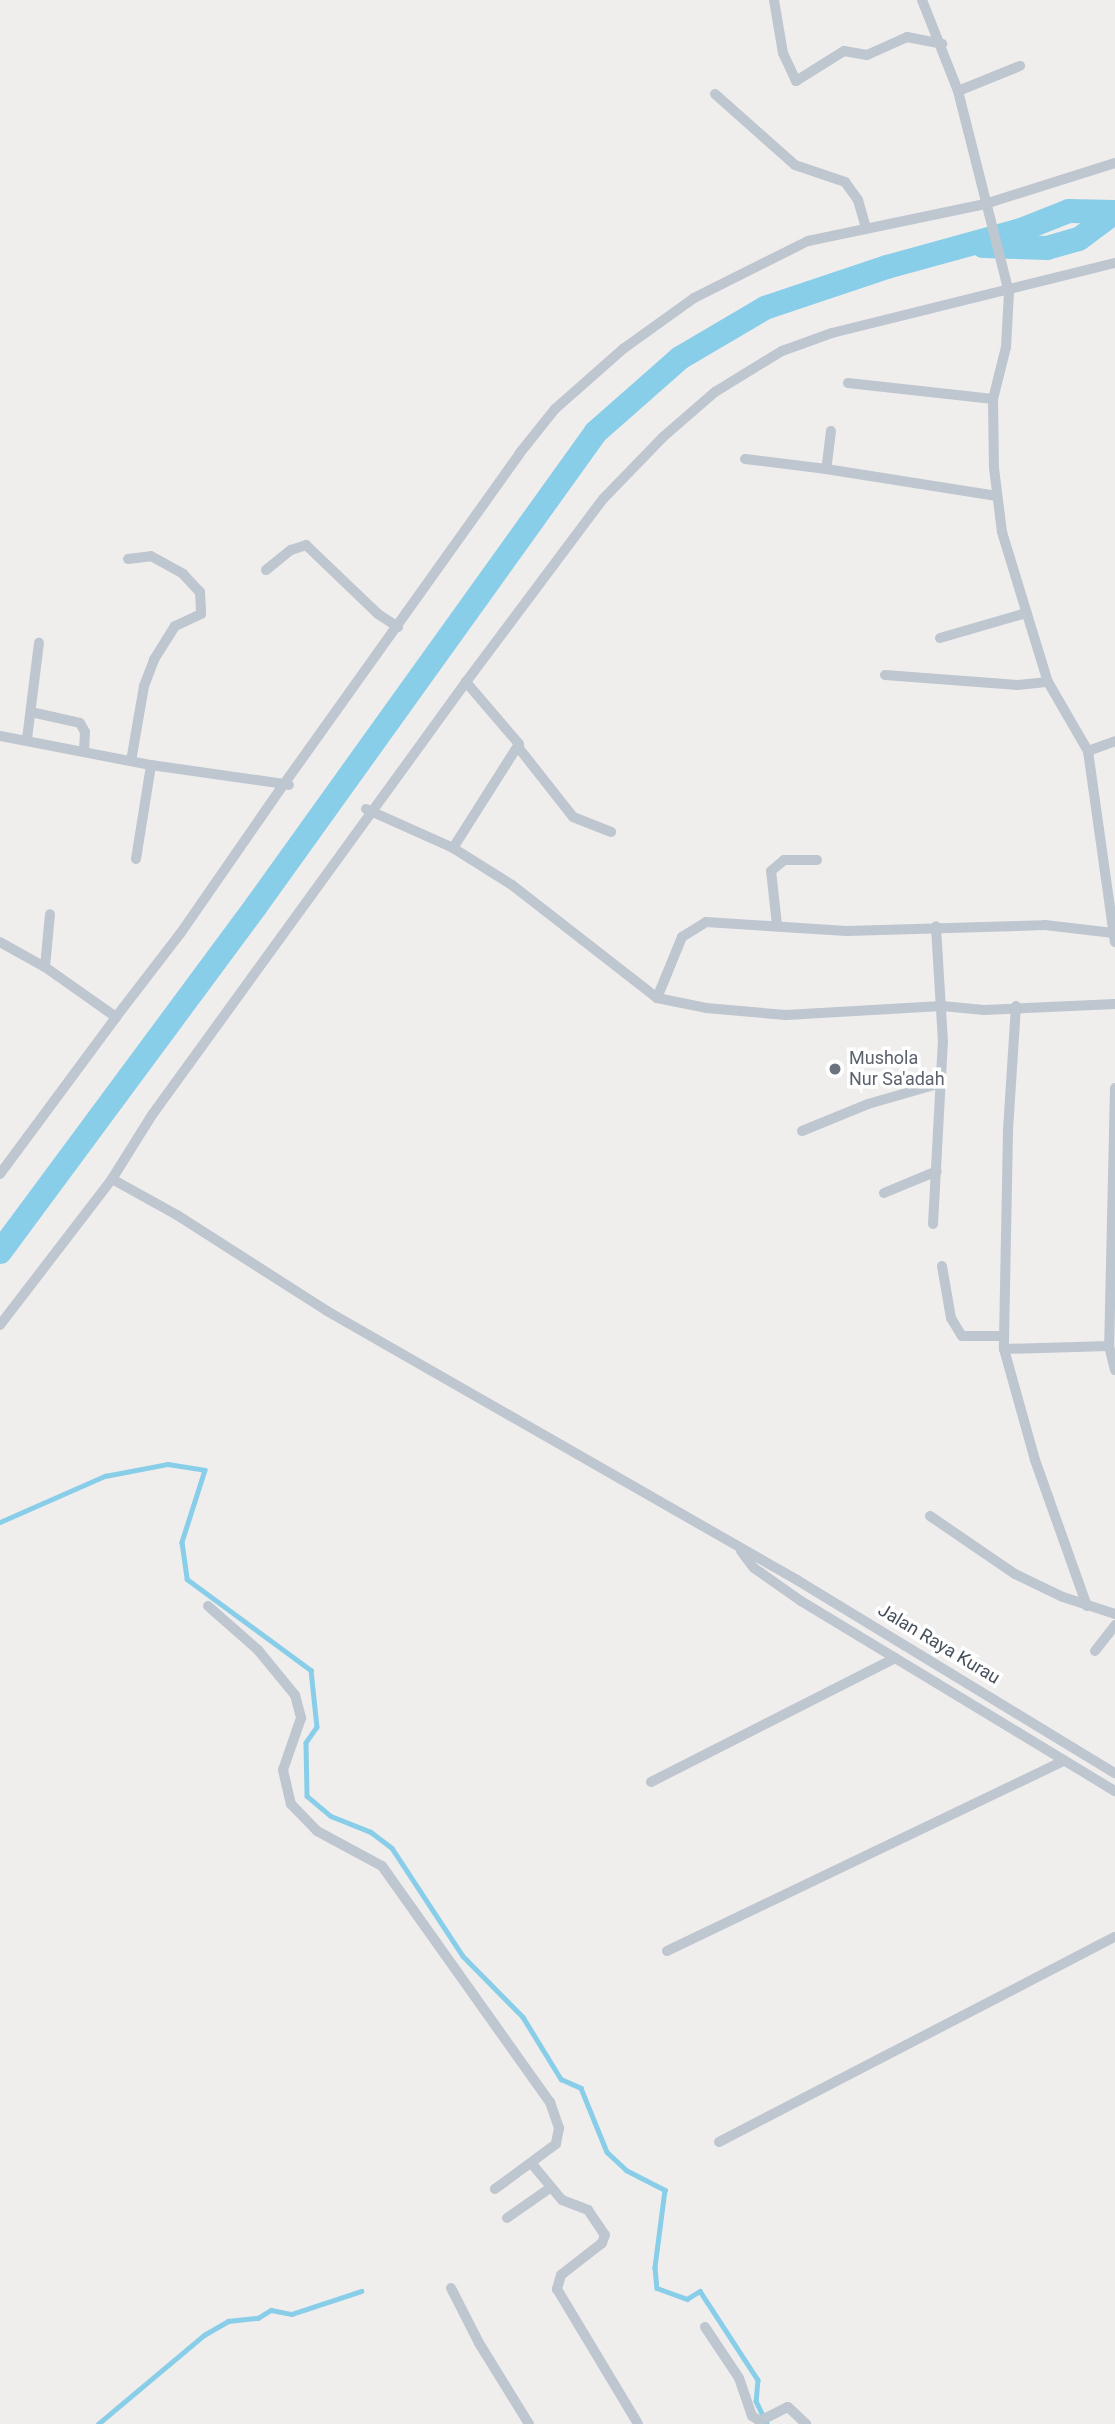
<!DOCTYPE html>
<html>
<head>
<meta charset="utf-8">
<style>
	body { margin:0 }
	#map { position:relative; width:1115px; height:2424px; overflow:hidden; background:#f0eded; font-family:Roboto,sans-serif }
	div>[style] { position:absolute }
	.stream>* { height:4.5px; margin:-2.25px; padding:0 2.25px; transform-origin:2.25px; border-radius:2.25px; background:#89cee9 }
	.river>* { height:24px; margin:-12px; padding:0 12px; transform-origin:12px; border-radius:12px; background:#89cee9 }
	.street>* { height:10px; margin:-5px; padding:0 5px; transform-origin:5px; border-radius:5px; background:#bec6cf }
	.dots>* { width:19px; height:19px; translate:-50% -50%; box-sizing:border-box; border:4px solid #fff; border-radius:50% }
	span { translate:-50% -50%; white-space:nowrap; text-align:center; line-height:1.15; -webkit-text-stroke:7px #fff; paint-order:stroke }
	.worship-label { font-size:18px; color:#5b616d }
	.left { translate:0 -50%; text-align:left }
	.street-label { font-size:18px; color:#464f5a }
</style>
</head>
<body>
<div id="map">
	<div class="stream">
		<div style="left:0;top:1522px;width:115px;rotate:-23.7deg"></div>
		<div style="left:105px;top:1476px;width:64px;rotate:-10.8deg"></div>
		<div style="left:168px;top:1464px;width:37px;rotate:9deg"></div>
		<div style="left:205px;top:1470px;width:76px;rotate:107.7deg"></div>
		<div style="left:182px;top:1542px;width:37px;rotate:82deg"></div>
		<div style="left:187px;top:1579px;width:154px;rotate:36.3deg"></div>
		<div style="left:311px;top:1670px;width:57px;rotate:84deg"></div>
		<div style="left:317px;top:1727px;width:19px;rotate:125deg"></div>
		<div style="left:306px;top:1743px;width:53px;rotate:88.9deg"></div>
		<div style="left:307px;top:1796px;width:31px;rotate:40deg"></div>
		<div style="left:331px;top:1816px;width:43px;rotate:21.8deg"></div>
		<div style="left:371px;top:1832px;width:26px;rotate:37deg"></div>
		<div style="left:392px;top:1848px;width:129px;rotate:56.7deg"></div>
		<div style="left:463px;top:1956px;width:86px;rotate:45.5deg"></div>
		<div style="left:523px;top:2017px;width:73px;rotate:58.5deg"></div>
		<div style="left:561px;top:2079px;width:22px;rotate:24deg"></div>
		<div style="left:581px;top:2088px;width:69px;rotate:67.9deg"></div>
		<div style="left:607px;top:2152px;width:26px;rotate:43deg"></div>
		<div style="left:626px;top:2170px;width:44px;rotate:27.1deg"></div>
		<div style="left:665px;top:2190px;width:78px;rotate:97.4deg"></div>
		<div style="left:655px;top:2267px;width:21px;rotate:85deg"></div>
		<div style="left:657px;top:2288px;width:32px;rotate:20deg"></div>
		<div style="left:687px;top:2299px;width:15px;rotate:-32deg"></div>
		<div style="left:700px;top:2291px;width:106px;rotate:56.9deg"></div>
		<div style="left:758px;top:2380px;width:21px;rotate:95deg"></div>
		<div style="left:756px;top:2401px;width:25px;rotate:64deg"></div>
		<div style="left:98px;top:2424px;width:138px;rotate:-40deg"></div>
		<div style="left:204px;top:2335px;width:28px;rotate:-30deg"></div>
		<div style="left:228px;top:2321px;width:30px;rotate:-6deg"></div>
		<div style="left:258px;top:2318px;width:15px;rotate:-32deg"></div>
		<div style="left:271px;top:2310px;width:21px;rotate:11deg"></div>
		<div style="left:292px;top:2314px;width:73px;rotate:-18.4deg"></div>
	</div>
	<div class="river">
		<div style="left:983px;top:246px;width:64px;rotate:1.8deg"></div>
		<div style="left:1047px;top:248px;width:33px;rotate:-16deg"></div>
		<div style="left:1079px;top:239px;width:45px;rotate:-36.9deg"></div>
		<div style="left:0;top:1252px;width:430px;rotate:-53.5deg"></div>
		<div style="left:256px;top:906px;width:583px;rotate:-54.35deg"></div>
		<div style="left:596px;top:432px;width:112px;rotate:-41.4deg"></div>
		<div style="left:680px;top:358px;width:99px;rotate:-30.5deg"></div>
		<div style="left:765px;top:308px;width:129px;rotate:-18.6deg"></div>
		<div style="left:887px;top:267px;width:136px;rotate:-15.4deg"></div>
		<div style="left:1018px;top:231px;width:55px;rotate:-21.4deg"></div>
		<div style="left:1069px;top:211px;width:46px;rotate:1.2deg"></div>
	</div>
	<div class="street">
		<div style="left:774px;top:0;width:54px;rotate:80.4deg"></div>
		<div style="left:783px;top:53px;width:31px;rotate:65deg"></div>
		<div style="left:796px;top:81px;width:57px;rotate:-32deg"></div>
		<div style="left:844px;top:51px;width:23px;rotate:10deg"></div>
		<div style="left:867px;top:55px;width:44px;rotate:-24.2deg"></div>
		<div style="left:907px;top:37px;width:36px;rotate:11deg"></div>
		<div style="left:922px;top:0;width:98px;rotate:68.4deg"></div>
		<div style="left:958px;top:91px;width:207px;rotate:75.8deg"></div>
		<div style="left:1009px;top:292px;width:55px;rotate:93.1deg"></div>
		<div style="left:1006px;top:347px;width:54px;rotate:104deg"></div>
		<div style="left:993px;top:399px;width:69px;rotate:89.2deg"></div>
		<div style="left:994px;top:468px;width:64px;rotate:82.9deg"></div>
		<div style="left:1002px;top:532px;width:157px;rotate:73deg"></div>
		<div style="left:1048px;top:682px;width:80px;rotate:59.9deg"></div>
		<div style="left:1088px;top:751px;width:193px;rotate:82deg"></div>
		<div style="left:958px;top:91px;width:67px;rotate:-22deg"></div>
		<div style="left:715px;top:94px;width:107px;rotate:41.6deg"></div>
		<div style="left:795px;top:165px;width:53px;rotate:18.8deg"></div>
		<div style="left:845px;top:182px;width:22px;rotate:54deg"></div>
		<div style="left:858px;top:200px;width:29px;rotate:74deg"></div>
		<div style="left:848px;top:383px;width:146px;rotate:6.3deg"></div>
		<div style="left:831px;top:431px;width:38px;rotate:97deg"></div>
		<div style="left:826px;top:469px;width:173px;rotate:9deg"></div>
		<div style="left:745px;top:459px;width:82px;rotate:7deg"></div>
		<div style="left:128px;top:559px;width:23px;rotate:-7deg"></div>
		<div style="left:151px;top:556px;width:37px;rotate:29deg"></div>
		<div style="left:183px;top:574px;width:25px;rotate:47deg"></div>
		<div style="left:200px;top:592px;width:22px;rotate:87deg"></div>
		<div style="left:201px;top:614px;width:29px;rotate:155deg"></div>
		<div style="left:175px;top:626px;width:40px;rotate:122deg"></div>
		<div style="left:154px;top:660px;width:28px;rotate:111deg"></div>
		<div style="left:144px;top:686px;width:76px;rotate:99.8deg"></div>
		<div style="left:266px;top:570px;width:32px;rotate:-39deg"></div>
		<div style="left:291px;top:550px;width:16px;rotate:-18deg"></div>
		<div style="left:306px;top:545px;width:100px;rotate:43.8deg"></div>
		<div style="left:378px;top:614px;width:24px;rotate:33deg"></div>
		<div style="left:940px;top:638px;width:90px;rotate:-16.2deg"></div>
		<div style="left:885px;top:675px;width:133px;rotate:4.3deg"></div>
		<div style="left:1018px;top:685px;width:30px;rotate:-6deg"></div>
		<div style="left:31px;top:712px;width:50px;rotate:12.7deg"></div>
		<div style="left:80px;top:723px;width:10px;rotate:61deg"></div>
		<div style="left:85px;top:732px;width:19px;rotate:93deg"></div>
		<div style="left:0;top:736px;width:154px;rotate:10.9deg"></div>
		<div style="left:151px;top:765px;width:134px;rotate:8.1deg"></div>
		<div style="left:284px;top:784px;width:405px;rotate:-54.5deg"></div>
		<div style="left:519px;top:454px;width:58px;rotate:-51.3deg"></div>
		<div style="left:555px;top:409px;width:91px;rotate:-41.4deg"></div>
		<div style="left:623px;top:349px;width:87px;rotate:-35.7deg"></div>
		<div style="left:694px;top:298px;width:127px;rotate:-26.6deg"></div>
		<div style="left:808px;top:241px;width:181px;rotate:-11.8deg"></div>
		<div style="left:985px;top:204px;width:136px;rotate:-17.5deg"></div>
		<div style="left:27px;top:739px;width:97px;rotate:-82.9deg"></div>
		<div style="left:518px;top:747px;width:89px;rotate:51.8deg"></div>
		<div style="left:573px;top:817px;width:41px;rotate:21.5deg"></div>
		<div style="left:1088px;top:751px;width:29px;rotate:-20deg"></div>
		<div style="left:366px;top:809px;width:95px;rotate:24.1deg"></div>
		<div style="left:453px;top:848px;width:70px;rotate:32.1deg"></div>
		<div style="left:512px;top:885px;width:184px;rotate:37.9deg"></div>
		<div style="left:657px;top:998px;width:50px;rotate:11.5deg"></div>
		<div style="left:706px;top:1008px;width:80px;rotate:5deg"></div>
		<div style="left:786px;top:1015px;width:156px;rotate:-3.3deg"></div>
		<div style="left:942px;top:1006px;width:42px;rotate:5.4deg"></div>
		<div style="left:984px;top:1010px;width:131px;rotate:-2.6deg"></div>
		<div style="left:453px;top:848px;width:123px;rotate:-57.6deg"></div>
		<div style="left:519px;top:744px;width:82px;rotate:-130.5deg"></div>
		<div style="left:136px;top:859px;width:95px;rotate:-80.9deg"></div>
		<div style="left:777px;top:925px;width:54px;rotate:-96.3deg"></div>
		<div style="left:771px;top:871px;width:17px;rotate:-40deg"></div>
		<div style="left:784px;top:860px;width:33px"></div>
		<div style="left:0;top:942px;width:51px;rotate:29.1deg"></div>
		<div style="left:45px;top:967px;width:87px;rotate:35.2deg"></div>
		<div style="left:116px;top:1017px;width:105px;rotate:-52.4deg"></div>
		<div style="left:180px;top:934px;width:183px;rotate:-55.3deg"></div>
		<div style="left:284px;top:784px;width:5px;rotate:11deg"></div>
		<div style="left:45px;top:967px;width:53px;rotate:-84.6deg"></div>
		<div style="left:657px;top:998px;width:66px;rotate:-67.7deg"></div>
		<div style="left:682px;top:937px;width:28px;rotate:-32deg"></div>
		<div style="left:706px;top:922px;width:141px;rotate:3.7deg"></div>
		<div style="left:847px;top:931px;width:198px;rotate:-1.7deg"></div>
		<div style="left:1045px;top:925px;width:69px;rotate:6.6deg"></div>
		<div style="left:1016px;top:1006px;width:125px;rotate:93.7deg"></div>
		<div style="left:1008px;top:1131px;width:218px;rotate:91.1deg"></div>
		<div style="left:1004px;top:1349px;width:115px;rotate:74.4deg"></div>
		<div style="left:1035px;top:1460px;width:155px;rotate:70.4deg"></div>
		<div style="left:1115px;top:1088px;width:258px;rotate:91.3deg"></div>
		<div style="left:1109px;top:1346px;width:25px;rotate:76deg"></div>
		<div style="left:802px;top:1131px;width:71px;rotate:-22.2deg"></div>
		<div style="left:868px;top:1104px;width:76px;rotate:-16deg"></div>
		<div style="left:0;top:1174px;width:195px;rotate:-53.5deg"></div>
		<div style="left:112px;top:1179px;width:74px;rotate:29deg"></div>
		<div style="left:177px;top:1215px;width:178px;rotate:32.6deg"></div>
		<div style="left:327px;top:1311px;width:542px;rotate:29.78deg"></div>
		<div style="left:797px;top:1580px;width:372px;rotate:31.3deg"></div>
		<div style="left:884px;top:1193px;width:57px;rotate:-22.5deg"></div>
		<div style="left:933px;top:1224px;width:182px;rotate:-86.9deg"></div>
		<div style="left:943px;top:1042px;width:116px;rotate:-93.5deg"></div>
		<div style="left:942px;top:1266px;width:53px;rotate:80.2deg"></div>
		<div style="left:951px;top:1318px;width:21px;rotate:59deg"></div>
		<div style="left:962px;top:1336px;width:42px"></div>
		<div style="left:0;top:1325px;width:184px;rotate:-52.5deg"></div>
		<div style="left:112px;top:1179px;width:75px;rotate:-58deg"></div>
		<div style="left:152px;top:1115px;width:535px;rotate:-54.05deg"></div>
		<div style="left:466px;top:682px;width:229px;rotate:-53.2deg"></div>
		<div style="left:603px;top:499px;width:86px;rotate:-45.9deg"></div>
		<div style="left:663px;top:437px;width:69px;rotate:-40.9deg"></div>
		<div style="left:715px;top:392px;width:79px;rotate:-31.5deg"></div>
		<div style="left:782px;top:351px;width:53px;rotate:-19.8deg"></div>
		<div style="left:832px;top:333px;width:292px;rotate:-13.9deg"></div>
		<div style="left:1004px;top:1349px;width:105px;rotate:-1.6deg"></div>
		<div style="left:930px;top:1516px;width:103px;rotate:34.3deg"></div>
		<div style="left:1015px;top:1574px;width:53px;rotate:25.6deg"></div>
		<div style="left:1063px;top:1597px;width:55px;rotate:18.1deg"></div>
		<div style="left:741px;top:1551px;width:21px;rotate:53deg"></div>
		<div style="left:754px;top:1568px;width:57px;rotate:35.1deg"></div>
		<div style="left:801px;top:1601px;width:367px;rotate:31.2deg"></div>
		<div style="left:208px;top:1606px;width:67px;rotate:41.3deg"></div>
		<div style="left:258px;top:1650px;width:58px;rotate:50.6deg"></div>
		<div style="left:295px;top:1695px;width:24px;rotate:75deg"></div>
		<div style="left:301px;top:1718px;width:55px;rotate:109.1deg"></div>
		<div style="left:283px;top:1770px;width:35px;rotate:77deg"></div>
		<div style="left:291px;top:1804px;width:37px;rotate:46deg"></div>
		<div style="left:317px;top:1831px;width:74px;rotate:28.3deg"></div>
		<div style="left:382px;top:1866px;width:290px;rotate:54.6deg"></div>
		<div style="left:550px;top:2102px;width:28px;rotate:71deg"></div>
		<div style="left:559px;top:2128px;width:16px;rotate:101deg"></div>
		<div style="left:556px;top:2144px;width:76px;rotate:143.6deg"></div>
		<div style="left:1095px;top:1651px;width:33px;rotate:-52deg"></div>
		<div style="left:651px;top:1782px;width:274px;rotate:-26.9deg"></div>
		<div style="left:667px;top:1951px;width:439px;rotate:-25.6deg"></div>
		<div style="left:719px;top:2142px;width:446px;rotate:-27.4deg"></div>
		<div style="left:532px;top:2164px;width:47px;rotate:50.2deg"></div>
		<div style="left:562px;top:2200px;width:28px;rotate:21deg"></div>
		<div style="left:588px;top:2210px;width:30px;rotate:56deg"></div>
		<div style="left:605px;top:2235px;width:9px;rotate:111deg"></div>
		<div style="left:602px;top:2243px;width:52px;rotate:142deg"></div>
		<div style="left:561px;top:2275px;width:15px;rotate:106deg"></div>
		<div style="left:557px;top:2289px;width:157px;rotate:59deg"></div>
		<div style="left:507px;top:2218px;width:52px;rotate:-34.9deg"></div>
		<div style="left:451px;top:2288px;width:62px;rotate:63deg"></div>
		<div style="left:479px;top:2343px;width:95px;rotate:58.3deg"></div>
		<div style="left:705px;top:2327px;width:61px;rotate:56.3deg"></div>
		<div style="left:739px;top:2378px;width:40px;rotate:71.1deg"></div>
		<div style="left:752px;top:2416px;width:9px;rotate:32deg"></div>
		<div style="left:760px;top:2421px;width:31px;rotate:-27deg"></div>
		<div style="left:788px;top:2407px;width:25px;rotate:43deg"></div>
	</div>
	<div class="dots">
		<div style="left:835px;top:1069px;background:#6b7280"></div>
	</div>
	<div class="worship-label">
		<span class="left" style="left:849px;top:1069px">Mushola<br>Nur Sa'adah</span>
	</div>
	<div class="street-label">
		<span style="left:939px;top:1644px;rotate:31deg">Jalan Raya Kurau</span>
	</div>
</div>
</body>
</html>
